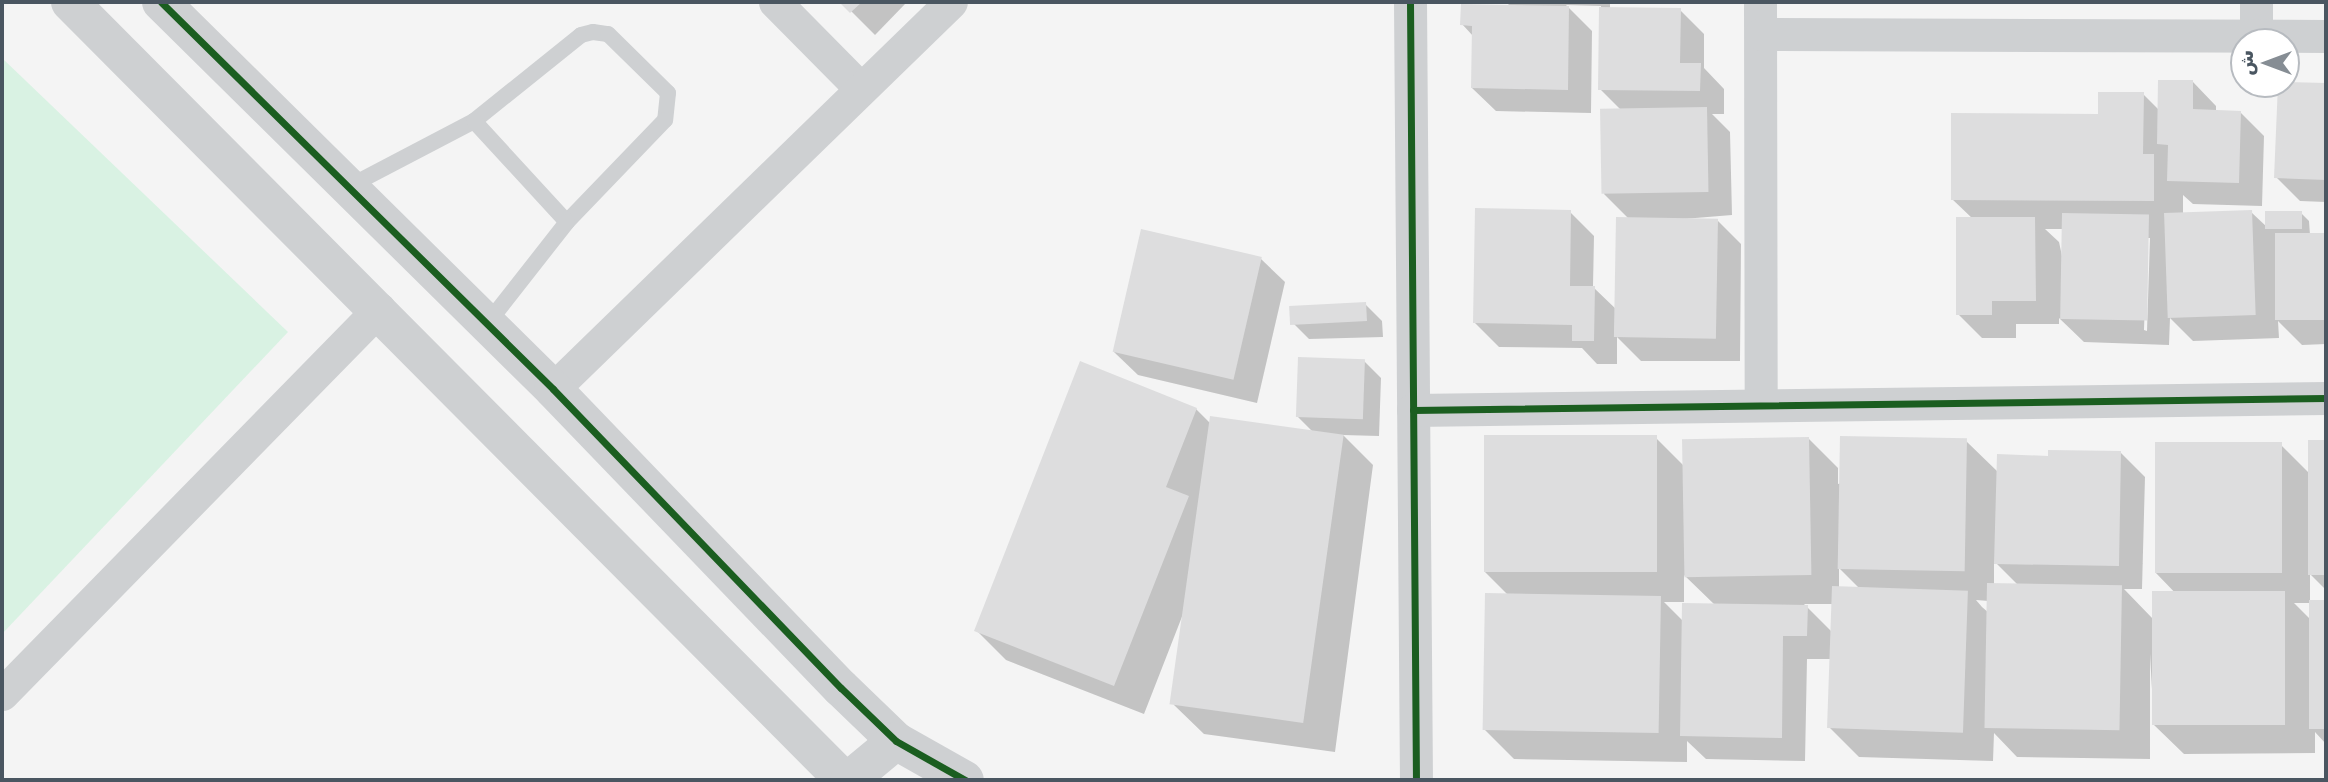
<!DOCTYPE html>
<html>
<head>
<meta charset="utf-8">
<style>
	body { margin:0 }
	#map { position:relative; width:2328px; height:782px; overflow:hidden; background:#f4f4f4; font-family:"DejaVu Sans",Cairo,sans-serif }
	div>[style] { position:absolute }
	.green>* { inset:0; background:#d9f2e3 }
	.shadow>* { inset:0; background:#0003 }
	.building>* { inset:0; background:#ddddde; transform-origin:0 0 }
	.service>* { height:16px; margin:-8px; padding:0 8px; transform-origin:8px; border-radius:8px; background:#ced0d2 }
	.minor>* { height:33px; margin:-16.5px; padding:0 16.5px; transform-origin:16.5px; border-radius:16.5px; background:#ced0d2 }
	.tertiary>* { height:38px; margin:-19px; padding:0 19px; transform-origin:19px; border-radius:19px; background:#ced0d2 }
	.cycleway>* { height:7px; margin:-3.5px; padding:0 3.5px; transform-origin:3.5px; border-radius:3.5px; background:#1b5e20 }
	span { translate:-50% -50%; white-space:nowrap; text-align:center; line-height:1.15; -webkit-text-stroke:7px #fff; paint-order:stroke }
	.frame { position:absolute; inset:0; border:4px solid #4a5661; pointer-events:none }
	.north { position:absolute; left:2230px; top:28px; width:70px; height:70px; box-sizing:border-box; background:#fff; border:2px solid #b7bbc0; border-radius:50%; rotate:270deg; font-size:19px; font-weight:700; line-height:28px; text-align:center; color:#4a5661 }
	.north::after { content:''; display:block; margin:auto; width:24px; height:32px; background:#868d94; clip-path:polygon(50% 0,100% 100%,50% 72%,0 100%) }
</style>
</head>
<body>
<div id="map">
	<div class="green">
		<div style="clip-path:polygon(2px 58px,288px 332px,2px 634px)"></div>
	</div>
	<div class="shadow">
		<div style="clip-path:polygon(842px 2px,907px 2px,875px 35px)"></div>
		<div style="clip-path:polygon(1506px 2px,1610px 2px,1610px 9px,1680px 10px,1704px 34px,1704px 68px,1724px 89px,1724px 114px,1712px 114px,1730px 132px,1732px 215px,1671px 220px,1717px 220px,1741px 244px,1740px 361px,1641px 361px,1617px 337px,1617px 364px,1597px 364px,1582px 348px,1499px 347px,1475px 323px,1570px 212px,1594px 236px,1593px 287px,1618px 311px,1629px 219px,1604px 194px,1621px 110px,1600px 89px,1601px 6px,1566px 5px,1592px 31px,1591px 113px,1496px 111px,1472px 88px,1473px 36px,1462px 24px,1511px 7px)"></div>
		<div style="clip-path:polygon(1653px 2px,1724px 2px,1724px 3px,1656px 4px)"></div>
		<div style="clip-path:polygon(evenodd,2193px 82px,2216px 106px,2216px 112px,2240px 112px,2264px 136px,2262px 206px,2193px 204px,2183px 195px,2183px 214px,2251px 212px,2268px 228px,2301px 213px,2309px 221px,2310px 235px,2326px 235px,2326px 344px,2302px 345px,2278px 321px,2279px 338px,2193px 341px,2170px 318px,2169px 345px,2084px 342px,2059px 318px,2059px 324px,2016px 324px,2016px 338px,1982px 338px,1958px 314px,1973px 219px,1952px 199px,2143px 94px,2159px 110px,2193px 82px,2045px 229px,2063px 229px,2062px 256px,2059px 242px,2045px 229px,2193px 82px,2147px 238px,2150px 238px,2147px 331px,2144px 330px,2147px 238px)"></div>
		<div style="clip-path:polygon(2286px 84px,2326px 85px,2326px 202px,2300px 201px,2276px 177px)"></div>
		<div style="clip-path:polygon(1261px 259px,1285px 282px,1257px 403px,1138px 375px,1114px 352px)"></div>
		<div style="clip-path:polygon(1365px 304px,1382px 321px,1383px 337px,1309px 339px,1292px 322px)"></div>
		<div style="clip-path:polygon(1364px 361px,1381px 378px,1379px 436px,1343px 435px,1373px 465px,1335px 752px,1204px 734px,1174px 705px,1185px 609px,1144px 714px,1006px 660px,976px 630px,1196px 409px,1211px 424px,1312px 431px,1298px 417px)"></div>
		<div style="clip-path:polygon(evenodd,1656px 438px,1684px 466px,1808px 438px,1838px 468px,1838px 484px,1966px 441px,1998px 472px,2049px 457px,2121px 453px,2145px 477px,2142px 589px,2124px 589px,2153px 619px,2182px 600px,2155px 572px,2281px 445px,2310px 474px,2310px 442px,2326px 442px,2326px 590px,2310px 574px,2310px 602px,2326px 602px,2326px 744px,2315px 732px,2315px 753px,2184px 754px,2154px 725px,2150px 654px,2150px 759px,2017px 757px,1994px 733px,1993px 761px,1859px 757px,1830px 728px,1832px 659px,1807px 659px,1805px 761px,1706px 759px,1687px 741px,1687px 762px,1514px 759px,1484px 729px,1508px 595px,1484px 571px,1656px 438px,1994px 561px,2018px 585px,1994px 585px,1994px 561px,1656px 438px,1839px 568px,1860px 589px,1839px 588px,1839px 568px,1656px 438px,1684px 575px,1715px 605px,1684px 622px,1664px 602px,1684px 602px,1684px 575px,1656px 438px,1976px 600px,1989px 601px,1989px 613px,1982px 607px,1976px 600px,1656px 438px,2294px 603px,2311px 603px,2311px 620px,2294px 603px,1656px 438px,1804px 604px,1834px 604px,1833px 633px,1804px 604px)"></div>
	</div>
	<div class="building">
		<div style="clip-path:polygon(839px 2px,862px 2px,850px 13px)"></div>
		<div style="clip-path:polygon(1461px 4px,1569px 6px,1568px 90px,1471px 88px,1472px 26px,1460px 25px)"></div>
		<div style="clip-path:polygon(1599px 7px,1681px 8px,1680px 63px,1701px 63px,1700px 91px,1598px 90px)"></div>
		<div style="clip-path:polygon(2158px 80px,2193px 80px,2193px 109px,2241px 111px,2239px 183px,2167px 181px,2168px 145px,2157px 144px)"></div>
		<div style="clip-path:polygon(2286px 82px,2326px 83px,2326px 180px,2274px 178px,2278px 84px)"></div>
		<div style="clip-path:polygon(2098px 92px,2144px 92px,2143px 154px,2154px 154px,2154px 201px,1951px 200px,1951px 113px,2098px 114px)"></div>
		<div style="left:1707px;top:107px;width:85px;height:107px;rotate:89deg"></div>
		<div style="clip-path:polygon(1475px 208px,1571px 210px,1570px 286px,1595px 286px,1594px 341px,1572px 341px,1572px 325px,1473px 323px)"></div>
		<div style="left:2252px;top:210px;width:105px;height:88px;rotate:88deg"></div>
		<div style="left:2302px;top:211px;width:18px;height:37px;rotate:90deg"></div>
		<div style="left:2062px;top:213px;width:87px;height:106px;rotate:1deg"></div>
		<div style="left:1616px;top:217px;width:102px;height:120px;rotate:1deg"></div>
		<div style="clip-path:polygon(1956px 217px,2035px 217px,2036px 301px,1992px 301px,1992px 315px,1956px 315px)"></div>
		<div style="left:1141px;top:229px;width:124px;height:126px;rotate:13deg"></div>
		<div style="left:2326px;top:233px;width:87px;height:51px;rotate:90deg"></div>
		<div style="left:1366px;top:302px;width:19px;height:77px;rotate:87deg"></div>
		<div style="left:1298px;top:357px;width:67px;height:60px;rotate:2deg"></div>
		<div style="clip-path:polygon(1080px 361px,1197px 408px,1166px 487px,1189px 496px,1114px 686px,974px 631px)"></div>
		<div style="left:1210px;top:416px;width:135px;height:291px;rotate:8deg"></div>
		<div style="left:1484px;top:435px;width:173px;height:137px"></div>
		<div style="left:1840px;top:436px;width:127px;height:133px;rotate:1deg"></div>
		<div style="left:1809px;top:437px;width:138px;height:127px;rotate:89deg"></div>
		<div style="left:2308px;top:440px;width:18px;height:135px"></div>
		<div style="left:2155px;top:442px;width:127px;height:131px"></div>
		<div style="clip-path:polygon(2048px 450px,2121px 451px,2119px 566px,1994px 564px,1997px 454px,2048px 456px)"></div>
		<div style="left:1987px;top:583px;width:135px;height:145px;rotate:1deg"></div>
		<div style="left:1832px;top:586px;width:136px;height:142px;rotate:2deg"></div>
		<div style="left:2285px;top:591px;width:134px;height:133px;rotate:90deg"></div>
		<div style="left:1485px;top:593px;width:176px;height:137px;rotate:1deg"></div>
		<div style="left:2309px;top:600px;width:17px;height:129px"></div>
		<div style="clip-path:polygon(1682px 603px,1808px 605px,1807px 636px,1783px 636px,1782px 738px,1680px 736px)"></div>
	</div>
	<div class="service">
		<div style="left:474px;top:121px;width:137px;rotate:-38.8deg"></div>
		<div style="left:581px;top:35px;width:12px;rotate:-14deg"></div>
		<div style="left:593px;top:32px;width:15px;rotate:8deg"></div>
		<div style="left:608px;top:34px;width:84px;rotate:44.5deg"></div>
		<div style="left:668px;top:93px;width:27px;rotate:96deg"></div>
		<div style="left:665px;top:120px;width:141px;rotate:133.9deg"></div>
		<div style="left:348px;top:187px;width:142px;rotate:-27.6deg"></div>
		<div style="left:474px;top:121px;width:137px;rotate:47.4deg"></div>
		<div style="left:567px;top:222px;width:130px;rotate:128.1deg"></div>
	</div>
	<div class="minor">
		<div style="left:775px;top:2px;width:121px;rotate:45.3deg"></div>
		<div style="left:1410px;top:2px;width:778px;rotate:89.56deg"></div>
		<div style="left:1760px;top:2px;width:402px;rotate:89.9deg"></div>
		<div style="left:2256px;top:2px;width:33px;rotate:90deg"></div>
		<div style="left:1761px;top:34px;width:565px;rotate:0.2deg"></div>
		<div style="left:553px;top:389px;width:555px;rotate:-44.2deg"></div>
		<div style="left:1413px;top:410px;width:913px;rotate:-0.75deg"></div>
		<div style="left:2px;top:694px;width:539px;rotate:-45.6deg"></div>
	</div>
	<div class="tertiary">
		<div style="left:70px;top:2px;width:1097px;rotate:45.15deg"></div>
		<div style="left:161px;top:2px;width:551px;rotate:44.63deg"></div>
		<div style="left:553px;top:389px;width:415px;rotate:46.1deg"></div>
		<div style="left:841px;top:688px;width:76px;rotate:43.9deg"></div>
		<div style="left:896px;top:741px;width:79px;rotate:29.5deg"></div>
		<div style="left:849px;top:780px;width:61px;rotate:-39.7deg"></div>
	</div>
	<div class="cycleway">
		<div style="left:161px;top:2px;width:551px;rotate:44.63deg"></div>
		<div style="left:553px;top:389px;width:415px;rotate:46.1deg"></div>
		<div style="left:841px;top:688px;width:76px;rotate:43.9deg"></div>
		<div style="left:896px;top:741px;width:79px;rotate:29.5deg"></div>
		<div style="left:1410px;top:2px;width:778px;rotate:89.56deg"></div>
		<div style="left:1413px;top:410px;width:913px;rotate:-0.75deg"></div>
	</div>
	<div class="frame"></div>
	<div class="north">ش</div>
</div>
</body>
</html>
